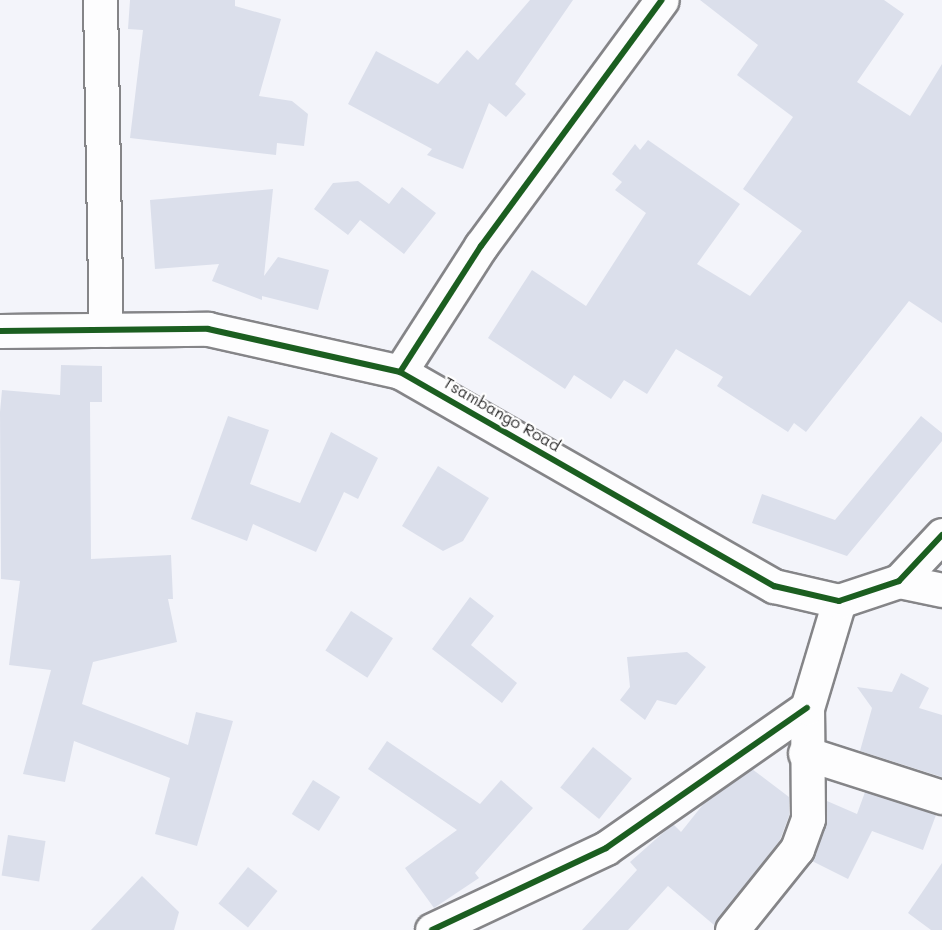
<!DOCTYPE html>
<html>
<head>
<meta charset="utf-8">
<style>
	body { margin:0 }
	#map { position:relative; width:942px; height:930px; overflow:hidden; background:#f3f4fa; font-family:Mali,sans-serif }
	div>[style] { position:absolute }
	.building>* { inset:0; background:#dbdfeb; transform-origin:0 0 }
	.roads { filter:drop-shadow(2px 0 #858588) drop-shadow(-2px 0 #858588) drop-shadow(0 2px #858588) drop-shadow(0 -2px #858588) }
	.minor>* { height:33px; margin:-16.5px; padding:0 16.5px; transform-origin:16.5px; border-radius:16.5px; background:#fdfdfe }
	.tertiary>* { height:33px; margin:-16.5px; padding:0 16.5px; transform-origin:16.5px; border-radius:16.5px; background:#fdfdfe }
	.cycleway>* { height:6px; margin:-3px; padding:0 3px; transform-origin:3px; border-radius:3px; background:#1b5e20 }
	span { translate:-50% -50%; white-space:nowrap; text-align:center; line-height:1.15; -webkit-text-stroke:4.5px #fff; paint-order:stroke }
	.street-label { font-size:16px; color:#2b2b2b }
</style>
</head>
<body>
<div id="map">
	<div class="building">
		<div style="clip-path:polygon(130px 0,235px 0,235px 6px,281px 19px,259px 96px,292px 101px,308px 114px,304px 146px,277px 143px,276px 155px,130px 138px,143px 30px,128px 29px)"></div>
		<div style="clip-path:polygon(530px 0,573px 0,515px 84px,526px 94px,506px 117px,489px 103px,463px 169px,427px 155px,432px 149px,348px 104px,376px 51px,438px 84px,467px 50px,478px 60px)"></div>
		<div style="clip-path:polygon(700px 0,884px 0,904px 14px,857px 82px,910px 116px,942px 64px,942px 323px,909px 301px,806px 432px,794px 423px,788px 432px,717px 386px,723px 377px,676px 349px,647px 394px,624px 380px,611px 399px,574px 375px,565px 389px,488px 338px,532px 270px,586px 306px,646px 213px,615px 190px,622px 182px,612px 174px,635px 144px,640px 150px,648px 140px,740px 204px,697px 264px,750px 296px,802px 231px,743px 189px,793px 117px,737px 75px,758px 45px)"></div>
		<div style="clip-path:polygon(358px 181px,389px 204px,402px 187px,436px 213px,404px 254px,360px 220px,348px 235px,314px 209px,333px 183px)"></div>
		<div style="clip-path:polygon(273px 189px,264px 276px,278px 257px,329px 270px,318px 310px,262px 296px,262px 300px,212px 281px,219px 264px,155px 269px,150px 200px)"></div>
		<div style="clip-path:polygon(61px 365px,102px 366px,102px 402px,90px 402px,91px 559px,171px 555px,173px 599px,168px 599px,177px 642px,93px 662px,82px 704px,188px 745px,196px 712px,233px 721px,197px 846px,155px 834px,170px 778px,74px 741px,65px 782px,23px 774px,51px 670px,9px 665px,20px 581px,1px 579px,0 412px,2px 390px,60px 395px)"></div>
		<div style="clip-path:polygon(228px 416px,269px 430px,250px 484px,300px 503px,331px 432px,378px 458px,358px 499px,344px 492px,316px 552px,253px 524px,247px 541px,191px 519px)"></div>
		<div style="clip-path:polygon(921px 416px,942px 433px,942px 441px,847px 556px,752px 523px,762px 494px,835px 520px)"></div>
		<div style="clip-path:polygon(438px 466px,489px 498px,463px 541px,443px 551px,402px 526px)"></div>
		<div style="clip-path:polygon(470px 597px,494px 616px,471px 645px,517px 683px,502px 703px,432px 649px)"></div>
		<div style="left:351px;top:611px;width:50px;height:47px;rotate:33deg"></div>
		<div style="clip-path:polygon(687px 652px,706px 667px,676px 705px,657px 700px,645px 720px,620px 700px,630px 687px,627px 657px)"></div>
		<div style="clip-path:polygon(901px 673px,929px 688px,919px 708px,942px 715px,942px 777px,860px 751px,872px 708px,857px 687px,892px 692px)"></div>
		<div style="clip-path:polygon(387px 741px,480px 804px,501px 780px,533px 808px,475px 873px,479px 878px,434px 908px,405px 868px,457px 830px,368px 769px)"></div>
		<div style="left:593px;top:747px;width:50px;height:52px;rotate:39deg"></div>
		<div style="clip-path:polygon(752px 769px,789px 797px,789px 816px,780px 840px,714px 925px,668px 886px,628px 930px,582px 930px,637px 870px,630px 862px,673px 824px,681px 832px,705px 802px)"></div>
		<div style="left:313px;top:780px;width:32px;height:40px;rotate:32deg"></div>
		<div style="clip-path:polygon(865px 792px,936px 815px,923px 850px,872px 831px,848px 879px,812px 861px,826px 825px,827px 801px,857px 814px)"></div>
		<div style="left:8px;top:835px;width:38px;height:41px;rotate:9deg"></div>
		<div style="clip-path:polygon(942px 863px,942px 930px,931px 930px,908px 913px)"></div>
		<div style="left:248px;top:867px;width:38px;height:47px;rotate:39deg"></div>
		<div style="clip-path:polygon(142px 876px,179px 912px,174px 930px,91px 930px)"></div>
	</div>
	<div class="roads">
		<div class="minor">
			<div style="left:100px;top:0;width:330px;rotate:89deg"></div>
			<div style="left:400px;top:372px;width:150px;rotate:-57.3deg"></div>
			<div style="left:481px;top:246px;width:305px;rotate:-53.7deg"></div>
			<div style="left:899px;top:581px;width:44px;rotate:11.8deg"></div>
			<div style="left:805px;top:753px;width:144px;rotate:17.8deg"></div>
			<div style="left:432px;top:930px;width:192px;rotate:-25.2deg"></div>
			<div style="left:606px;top:848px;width:245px;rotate:-34.9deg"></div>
			<div style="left:732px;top:930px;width:104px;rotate:-51.3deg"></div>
			<div style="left:797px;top:849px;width:32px;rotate:-70deg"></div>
			<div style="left:808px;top:819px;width:111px;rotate:-90.5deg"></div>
			<div style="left:807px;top:708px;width:112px;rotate:-73.3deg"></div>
		</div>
		<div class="tertiary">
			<div style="left:0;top:331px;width:208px;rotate:-0.6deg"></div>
			<div style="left:208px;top:329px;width:197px;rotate:12.6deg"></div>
			<div style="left:400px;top:372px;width:431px;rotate:29.8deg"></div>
			<div style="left:774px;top:586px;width:67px;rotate:13deg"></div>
			<div style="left:839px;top:601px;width:63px;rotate:-18.4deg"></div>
			<div style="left:899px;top:581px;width:63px;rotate:-46.9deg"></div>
		</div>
	</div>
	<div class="cycleway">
		<div style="left:0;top:331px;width:208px;rotate:-0.6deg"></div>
		<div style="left:208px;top:329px;width:197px;rotate:12.6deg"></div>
		<div style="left:400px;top:372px;width:431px;rotate:29.8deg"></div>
		<div style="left:774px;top:586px;width:67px;rotate:13deg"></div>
		<div style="left:839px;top:601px;width:63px;rotate:-18.4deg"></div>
		<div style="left:899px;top:581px;width:63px;rotate:-46.9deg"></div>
		<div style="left:400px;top:372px;width:150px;rotate:-57.3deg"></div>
		<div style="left:481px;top:246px;width:305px;rotate:-53.7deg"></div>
		<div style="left:432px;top:930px;width:192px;rotate:-25.2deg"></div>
		<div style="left:606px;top:848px;width:245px;rotate:-34.9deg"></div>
	</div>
	<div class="street-label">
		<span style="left:502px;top:414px;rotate:30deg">Tsambango Road</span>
	</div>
</div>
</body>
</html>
